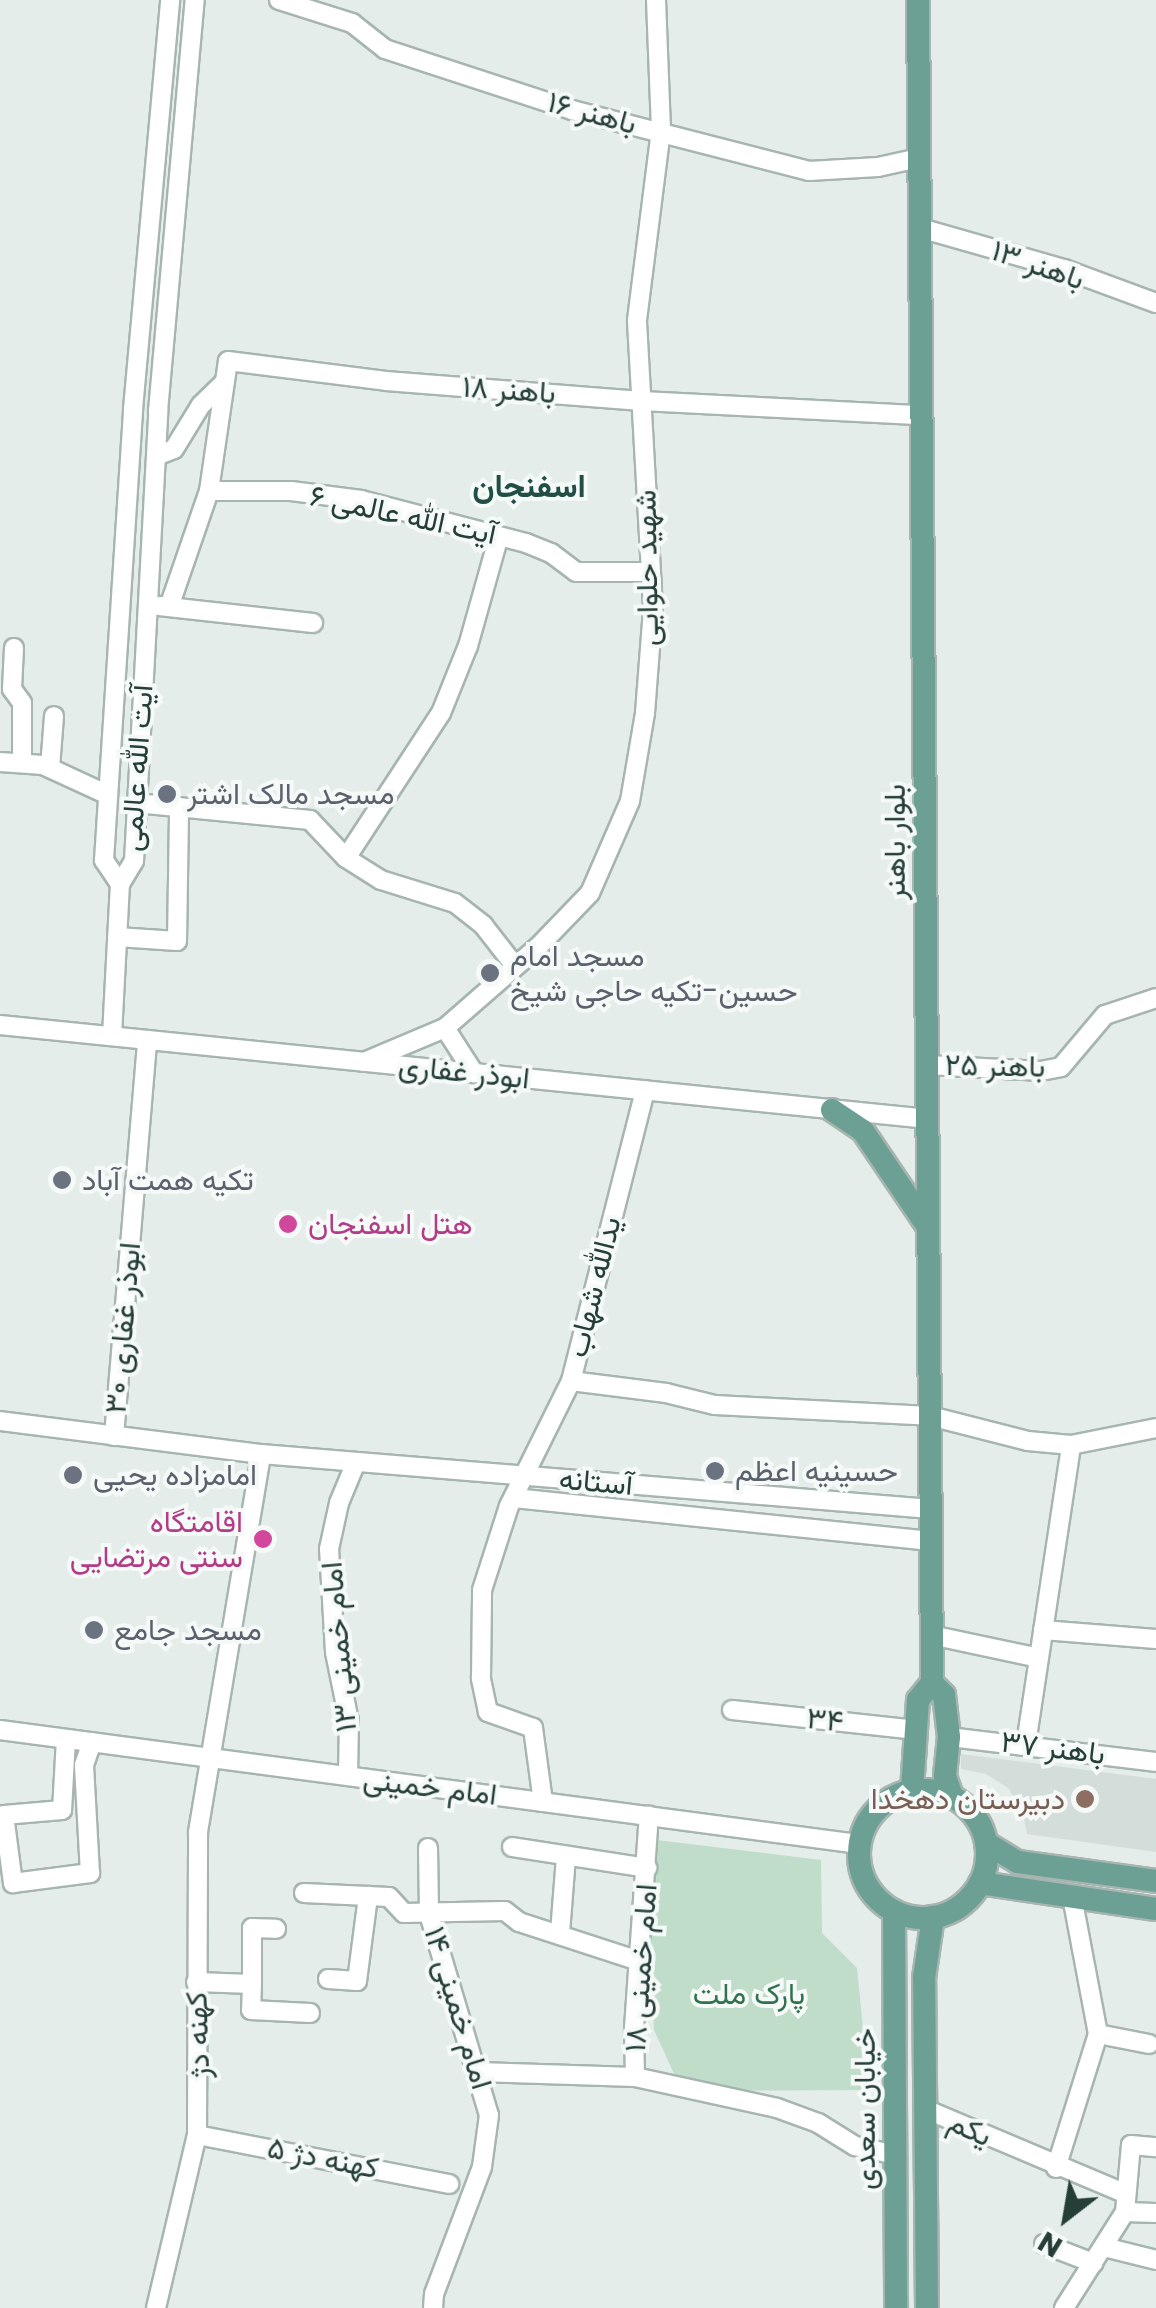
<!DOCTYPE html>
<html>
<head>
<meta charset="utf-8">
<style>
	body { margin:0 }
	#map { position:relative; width:1156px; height:2308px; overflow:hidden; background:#e4edea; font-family:Poppins,Vazirmatn,sans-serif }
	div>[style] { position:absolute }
	.built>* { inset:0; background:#d3ddd9 }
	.green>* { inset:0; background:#bfddc8 }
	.roads { filter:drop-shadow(2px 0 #a7b5b1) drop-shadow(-2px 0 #a7b5b1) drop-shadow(0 2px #a7b5b1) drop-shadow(0 -2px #a7b5b1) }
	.minor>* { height:18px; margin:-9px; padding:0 9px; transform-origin:9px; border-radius:9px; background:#fff }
	.major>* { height:22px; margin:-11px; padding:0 11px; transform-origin:11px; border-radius:11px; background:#6ca095 }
	.major>.ring { margin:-11px; padding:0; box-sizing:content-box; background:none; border:22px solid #6ca095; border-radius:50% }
	.dots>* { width:28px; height:28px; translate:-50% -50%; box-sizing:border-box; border:5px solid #f5f9f7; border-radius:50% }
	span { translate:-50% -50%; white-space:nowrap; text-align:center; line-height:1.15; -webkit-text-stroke:8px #f5f9f7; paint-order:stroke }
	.street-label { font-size:30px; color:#253e38 }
	.worship-label { font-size:30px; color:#5b616d }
	.left { translate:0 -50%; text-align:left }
	.hotel-label { font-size:30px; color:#b23c85 }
	.right { translate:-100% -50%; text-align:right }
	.education-label { font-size:30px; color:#785e54 }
	.park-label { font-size:30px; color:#31724e }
	.neighbourhood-label { font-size:32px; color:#214f46; font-weight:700 }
	.north { position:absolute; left:1016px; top:2168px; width:100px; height:100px; -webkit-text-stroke:8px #f5f9f7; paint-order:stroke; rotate:211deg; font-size:28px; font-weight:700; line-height:40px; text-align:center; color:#253e38 }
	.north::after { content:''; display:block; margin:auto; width:35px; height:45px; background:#253e38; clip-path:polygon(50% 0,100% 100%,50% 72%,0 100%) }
</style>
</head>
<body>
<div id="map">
	<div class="built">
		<div style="clip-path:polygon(961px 1754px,1156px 1779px,1156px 1852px,1027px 1834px,1022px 1809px,1008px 1788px,986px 1774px,961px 1769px)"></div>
	</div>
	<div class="green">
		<div style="clip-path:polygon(648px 1839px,821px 1860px,822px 1933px,857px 1968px,869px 2090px,682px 2091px,654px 2030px)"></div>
	</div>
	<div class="roads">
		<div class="minor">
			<div style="left:279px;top:0;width:77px;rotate:17.5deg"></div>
			<div style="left:352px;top:23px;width:42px;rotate:38.2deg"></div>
			<div style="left:385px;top:49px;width:197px;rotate:18.1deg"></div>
			<div style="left:572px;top:110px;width:245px;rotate:14.4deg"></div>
			<div style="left:809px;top:171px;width:69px;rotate:-3.3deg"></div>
			<div style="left:878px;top:167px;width:42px;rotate:-12.4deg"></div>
			<div style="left:920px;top:228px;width:150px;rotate:15.9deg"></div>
			<div style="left:1064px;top:269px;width:98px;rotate:20.3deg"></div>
			<div style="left:156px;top:456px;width:19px;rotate:-21deg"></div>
			<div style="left:174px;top:449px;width:52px;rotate:-58.5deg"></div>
			<div style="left:201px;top:405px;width:33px;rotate:-44deg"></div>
			<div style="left:209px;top:491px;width:131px;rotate:-81.7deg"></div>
			<div style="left:228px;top:361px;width:159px;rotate:7.2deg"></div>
			<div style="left:386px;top:381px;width:256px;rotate:4.5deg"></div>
			<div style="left:641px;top:401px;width:281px;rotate:2.9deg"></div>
			<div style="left:159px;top:606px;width:155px;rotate:6.3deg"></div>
			<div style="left:169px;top:607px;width:123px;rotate:-71deg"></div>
			<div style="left:209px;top:491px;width:82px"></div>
			<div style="left:291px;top:491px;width:71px;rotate:7.3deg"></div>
			<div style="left:361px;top:500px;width:171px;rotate:14.6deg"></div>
			<div style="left:526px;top:543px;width:27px;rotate:22deg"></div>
			<div style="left:551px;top:553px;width:31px;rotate:37deg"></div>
			<div style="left:576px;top:572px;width:74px"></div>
			<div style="left:14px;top:648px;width:41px;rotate:92.8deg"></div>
			<div style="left:12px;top:689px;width:17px;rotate:54deg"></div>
			<div style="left:22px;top:703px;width:58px;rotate:90deg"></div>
			<div style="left:0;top:762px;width:43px;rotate:4deg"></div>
			<div style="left:43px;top:765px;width:72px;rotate:24.8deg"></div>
			<div style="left:50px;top:768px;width:52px;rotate:-85.6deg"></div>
			<div style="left:136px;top:803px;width:175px;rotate:5.6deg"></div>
			<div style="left:310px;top:820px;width:52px;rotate:46.5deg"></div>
			<div style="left:346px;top:858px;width:41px;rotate:32.2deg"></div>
			<div style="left:381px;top:880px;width:77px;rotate:17.3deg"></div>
			<div style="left:455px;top:903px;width:36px;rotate:38deg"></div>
			<div style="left:483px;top:925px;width:52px;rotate:52deg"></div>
			<div style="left:346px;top:858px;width:173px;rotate:-56.8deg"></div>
			<div style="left:441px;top:713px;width:72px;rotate:-68.1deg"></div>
			<div style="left:468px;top:646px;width:114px;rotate:-74.3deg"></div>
			<div style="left:120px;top:884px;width:29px;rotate:-124deg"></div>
			<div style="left:104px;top:860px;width:452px;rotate:-86.3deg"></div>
			<div style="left:133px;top:409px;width:411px;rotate:-84.8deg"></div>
			<div style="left:117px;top:937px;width:60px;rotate:3.8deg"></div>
			<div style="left:177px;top:941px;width:134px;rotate:-89.1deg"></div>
			<div style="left:0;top:1025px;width:933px;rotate:5.78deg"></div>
			<div style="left:445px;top:1028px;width:54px;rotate:57.2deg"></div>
			<div style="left:112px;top:1036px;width:152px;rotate:-87deg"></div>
			<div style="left:120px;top:884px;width:27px;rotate:-59deg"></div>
			<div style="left:134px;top:861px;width:451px;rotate:-86.9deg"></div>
			<div style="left:158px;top:411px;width:413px;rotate:-84.9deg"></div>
			<div style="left:364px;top:1062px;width:88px;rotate:-22.8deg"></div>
			<div style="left:445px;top:1028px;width:123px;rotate:-41.1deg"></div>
			<div style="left:538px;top:947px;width:75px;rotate:-46.1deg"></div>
			<div style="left:590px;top:893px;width:100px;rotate:-66.5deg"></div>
			<div style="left:630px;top:801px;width:89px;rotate:-80.3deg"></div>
			<div style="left:645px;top:713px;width:105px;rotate:-85.6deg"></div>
			<div style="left:653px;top:608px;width:288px;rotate:-93.2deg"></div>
			<div style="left:637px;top:320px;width:192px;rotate:-82.8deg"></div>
			<div style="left:661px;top:130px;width:130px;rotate:-92.2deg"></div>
			<div style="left:927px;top:1065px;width:114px;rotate:3deg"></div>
			<div style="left:1041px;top:1071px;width:20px;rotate:-11deg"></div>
			<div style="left:1061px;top:1067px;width:68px;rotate:-49.8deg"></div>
			<div style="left:1105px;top:1015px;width:54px;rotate:-18.4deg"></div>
			<div style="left:571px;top:1381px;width:96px;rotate:7.2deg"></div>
			<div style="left:666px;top:1393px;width:50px;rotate:13.8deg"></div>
			<div style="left:715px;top:1405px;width:215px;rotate:2.9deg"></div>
			<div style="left:930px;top:1416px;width:101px;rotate:14.3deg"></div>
			<div style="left:1028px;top:1441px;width:43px;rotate:5.3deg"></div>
			<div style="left:1071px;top:1445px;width:87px;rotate:-11.3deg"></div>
			<div style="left:0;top:1421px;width:263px;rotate:7.2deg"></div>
			<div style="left:261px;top:1454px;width:672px;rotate:4.69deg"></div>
			<div style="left:114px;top:1436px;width:397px;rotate:-85.2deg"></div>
			<div style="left:514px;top:1498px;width:419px;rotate:5.9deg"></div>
			<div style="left:1043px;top:1630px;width:113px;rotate:4.6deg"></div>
			<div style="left:931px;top:1635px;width:110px;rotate:12deg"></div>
			<div style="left:732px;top:1710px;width:186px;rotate:6.2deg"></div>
			<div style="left:0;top:1730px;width:867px;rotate:7.56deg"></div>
			<div style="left:949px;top:1737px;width:209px;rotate:6.9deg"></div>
			<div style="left:66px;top:1739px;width:71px;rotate:93.2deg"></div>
			<div style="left:62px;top:1810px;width:58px;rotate:175.1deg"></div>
			<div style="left:4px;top:1815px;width:69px;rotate:82.5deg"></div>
			<div style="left:13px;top:1883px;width:78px;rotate:-7.4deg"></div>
			<div style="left:90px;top:1873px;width:108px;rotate:-93.2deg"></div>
			<div style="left:84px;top:1765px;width:24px;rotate:-71deg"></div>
			<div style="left:1026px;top:1744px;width:302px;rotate:-81.4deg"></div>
			<div style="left:348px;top:1776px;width:55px;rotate:-89deg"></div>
			<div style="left:349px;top:1721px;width:70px;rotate:-101.5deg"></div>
			<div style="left:335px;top:1652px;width:103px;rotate:-93.3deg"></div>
			<div style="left:329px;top:1549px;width:47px;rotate:-77.7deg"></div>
			<div style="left:339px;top:1503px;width:44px;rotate:-67.5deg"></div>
			<div style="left:543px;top:1802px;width:75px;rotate:-97.7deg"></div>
			<div style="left:533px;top:1728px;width:48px;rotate:-160.4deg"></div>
			<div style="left:488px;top:1712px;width:35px;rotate:-102deg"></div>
			<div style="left:481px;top:1678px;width:88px;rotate:-89.3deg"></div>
			<div style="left:482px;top:1590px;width:88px;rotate:-72.2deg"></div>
			<div style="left:509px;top:1506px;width:140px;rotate:-63.6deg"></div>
			<div style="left:571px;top:1381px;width:300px;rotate:-75.7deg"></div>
			<div style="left:512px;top:1847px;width:137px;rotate:8.8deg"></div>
			<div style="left:428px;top:1848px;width:66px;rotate:89.1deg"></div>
			<div style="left:429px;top:1914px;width:210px;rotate:73.4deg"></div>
			<div style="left:489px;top:2115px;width:52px;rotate:97.7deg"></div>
			<div style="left:482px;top:2167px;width:136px;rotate:110.7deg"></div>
			<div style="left:434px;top:2294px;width:14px;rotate:94deg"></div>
			<div style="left:304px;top:1893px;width:85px;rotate:2.7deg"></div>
			<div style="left:389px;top:1897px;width:22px;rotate:47deg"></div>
			<div style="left:404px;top:1913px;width:101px;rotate:-1.1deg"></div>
			<div style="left:505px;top:1911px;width:18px;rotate:38deg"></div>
			<div style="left:519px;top:1922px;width:129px;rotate:18deg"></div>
			<div style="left:560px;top:1933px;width:77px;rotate:-85.5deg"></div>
			<div style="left:328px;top:1979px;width:29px;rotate:4deg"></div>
			<div style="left:357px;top:1981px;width:86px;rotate:-82.6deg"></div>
			<div style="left:196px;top:1982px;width:56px;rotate:2deg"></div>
			<div style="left:252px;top:1984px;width:26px;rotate:92deg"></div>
			<div style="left:251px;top:2010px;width:59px;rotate:2.9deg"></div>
			<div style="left:252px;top:1984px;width:56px;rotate:-90deg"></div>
			<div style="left:252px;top:1928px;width:24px;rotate:2deg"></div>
			<div style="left:1098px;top:2034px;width:52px;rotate:11.1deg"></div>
			<div style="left:478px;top:2072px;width:157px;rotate:1.8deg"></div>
			<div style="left:635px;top:2077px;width:49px;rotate:-91.2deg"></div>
			<div style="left:634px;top:2028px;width:213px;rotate:-86deg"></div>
			<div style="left:635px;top:2077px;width:145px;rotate:12.3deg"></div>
			<div style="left:777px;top:2108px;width:44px;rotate:20.1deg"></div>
			<div style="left:818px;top:2123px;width:44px;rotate:31.9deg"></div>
			<div style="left:855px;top:2146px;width:42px;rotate:12.4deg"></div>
			<div style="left:925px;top:2109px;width:218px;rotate:22.9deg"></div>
			<div style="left:197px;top:2135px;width:257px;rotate:11deg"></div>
			<div style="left:1056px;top:2168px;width:140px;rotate:-72.6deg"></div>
			<div style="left:1098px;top:2034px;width:139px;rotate:-100.7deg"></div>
			<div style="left:1125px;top:2212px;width:31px;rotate:2deg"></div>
			<div style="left:1044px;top:2244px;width:53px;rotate:21.2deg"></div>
			<div style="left:1104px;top:2247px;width:54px;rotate:14deg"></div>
			<div style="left:156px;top:2308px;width:178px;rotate:-76.7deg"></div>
			<div style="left:197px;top:2135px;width:303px;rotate:-89.8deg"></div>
			<div style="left:198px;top:1832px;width:383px;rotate:-80.5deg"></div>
			<div style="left:1064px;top:2308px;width:114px;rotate:-57.6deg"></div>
			<div style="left:1125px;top:2212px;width:67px;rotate:-84.9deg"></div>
			<div style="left:1131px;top:2145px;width:25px;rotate:5deg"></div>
		</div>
		<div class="major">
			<div style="left:918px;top:0;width:1683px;rotate:89.52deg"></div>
			<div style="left:832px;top:1110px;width:37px;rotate:34deg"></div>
			<div style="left:863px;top:1131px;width:116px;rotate:55.9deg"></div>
			<div style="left:932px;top:1683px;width:17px;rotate:45deg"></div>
			<div style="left:944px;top:1695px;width:42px;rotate:83.2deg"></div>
			<div style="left:949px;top:1737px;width:39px;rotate:96deg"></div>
			<div style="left:945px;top:1776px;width:21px;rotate:71deg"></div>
			<div style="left:912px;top:1790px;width:90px;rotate:-86.2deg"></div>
			<div style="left:918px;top:1700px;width:22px;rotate:-51deg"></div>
			<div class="ring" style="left:859px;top:1790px;width:106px;height:106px"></div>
			<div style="left:986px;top:1843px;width:37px;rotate:31deg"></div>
			<div style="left:1018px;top:1862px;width:139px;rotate:7.8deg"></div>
			<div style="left:980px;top:1883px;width:178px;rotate:8.4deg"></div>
			<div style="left:894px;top:1911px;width:397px;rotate:89.7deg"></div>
			<div style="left:927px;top:2308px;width:330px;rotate:-90.5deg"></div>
			<div style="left:924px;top:1978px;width:62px;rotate:-81.6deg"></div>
		</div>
	</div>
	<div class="dots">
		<div style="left:167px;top:794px;background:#6b7280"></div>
		<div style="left:490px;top:973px;background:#6b7280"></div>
		<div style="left:62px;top:1180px;background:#6b7280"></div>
		<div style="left:288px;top:1224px;background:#d1479c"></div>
		<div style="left:715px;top:1471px;background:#6b7280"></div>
		<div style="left:73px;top:1475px;background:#6b7280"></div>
		<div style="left:263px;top:1539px;background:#d1479c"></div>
		<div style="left:94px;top:1630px;background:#6b7280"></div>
		<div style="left:1085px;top:1799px;background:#8d6e63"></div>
	</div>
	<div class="street-label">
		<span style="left:592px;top:113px;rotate:15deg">باهنر ۱۶</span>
		<span style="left:1038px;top:265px;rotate:19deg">باهنر ۱۳</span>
		<span style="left:509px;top:390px;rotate:4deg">باهنر ۱۸</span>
		<span style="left:403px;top:515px;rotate:12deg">آیت الله عالمی ۶</span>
		<span style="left:647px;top:568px;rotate:-91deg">شهید حلوایی</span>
		<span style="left:137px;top:768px;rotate:-86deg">آیت الله عالمی</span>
		<span style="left:895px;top:842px;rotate:-90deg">بلوار باهنر</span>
		<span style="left:995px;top:1066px;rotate:1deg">باهنر ۲۵</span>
		<span style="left:464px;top:1072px;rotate:6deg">ابوذر غفاری</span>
		<span style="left:594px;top:1287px;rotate:-76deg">یدالله شهاب</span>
		<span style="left:123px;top:1328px;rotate:-85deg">ابوذر غفاری ۳۰</span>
		<span style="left:596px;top:1482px;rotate:5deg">آستانه</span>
		<span style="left:339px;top:1647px;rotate:-95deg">امام خمینی ۱۳</span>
		<span style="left:825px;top:1720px;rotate:6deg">۳۴</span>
		<span style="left:1053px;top:1748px;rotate:7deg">باهنر ۳۷</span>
		<span style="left:430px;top:1787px;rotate:7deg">امام خمینی</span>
		<span style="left:641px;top:1968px;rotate:-86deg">امام خمینی ۱۸</span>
		<span style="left:458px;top:2008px;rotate:73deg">امام خمینی ۱۴</span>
		<span style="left:198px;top:2035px;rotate:-92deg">کهنه دژ</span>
		<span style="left:865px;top:2109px;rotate:-90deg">خیابان سعدی</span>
		<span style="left:970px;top:2129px;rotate:24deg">یکم</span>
		<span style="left:323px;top:2158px;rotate:11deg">کهنه دژ ۵</span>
	</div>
	<div class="worship-label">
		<span class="left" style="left:187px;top:794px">مسجد مالک اشتر</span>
		<span class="left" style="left:510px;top:973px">مسجد امام<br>حسین-تکیه حاجی شیخ</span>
		<span class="left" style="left:82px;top:1180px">تکیه همت آباد</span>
		<span class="left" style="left:735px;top:1471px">حسینیه اعظم</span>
		<span class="left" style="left:93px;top:1475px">امامزاده یحیی</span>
		<span class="left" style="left:114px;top:1630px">مسجد جامع</span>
	</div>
	<div class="hotel-label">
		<span class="left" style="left:308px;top:1224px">هتل اسفنجان</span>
		<span class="right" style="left:243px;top:1539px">اقامتگاه<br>سنتی مرتضایی</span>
	</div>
	<div class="education-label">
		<span class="right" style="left:1065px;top:1799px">دبیرستان دهخدا</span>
	</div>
	<div class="park-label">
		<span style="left:749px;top:1994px">پارک ملت</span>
	</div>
	<div class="neighbourhood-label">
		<span style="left:529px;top:486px">اسفنجان</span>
	</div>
	<div class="north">N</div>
</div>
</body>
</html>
